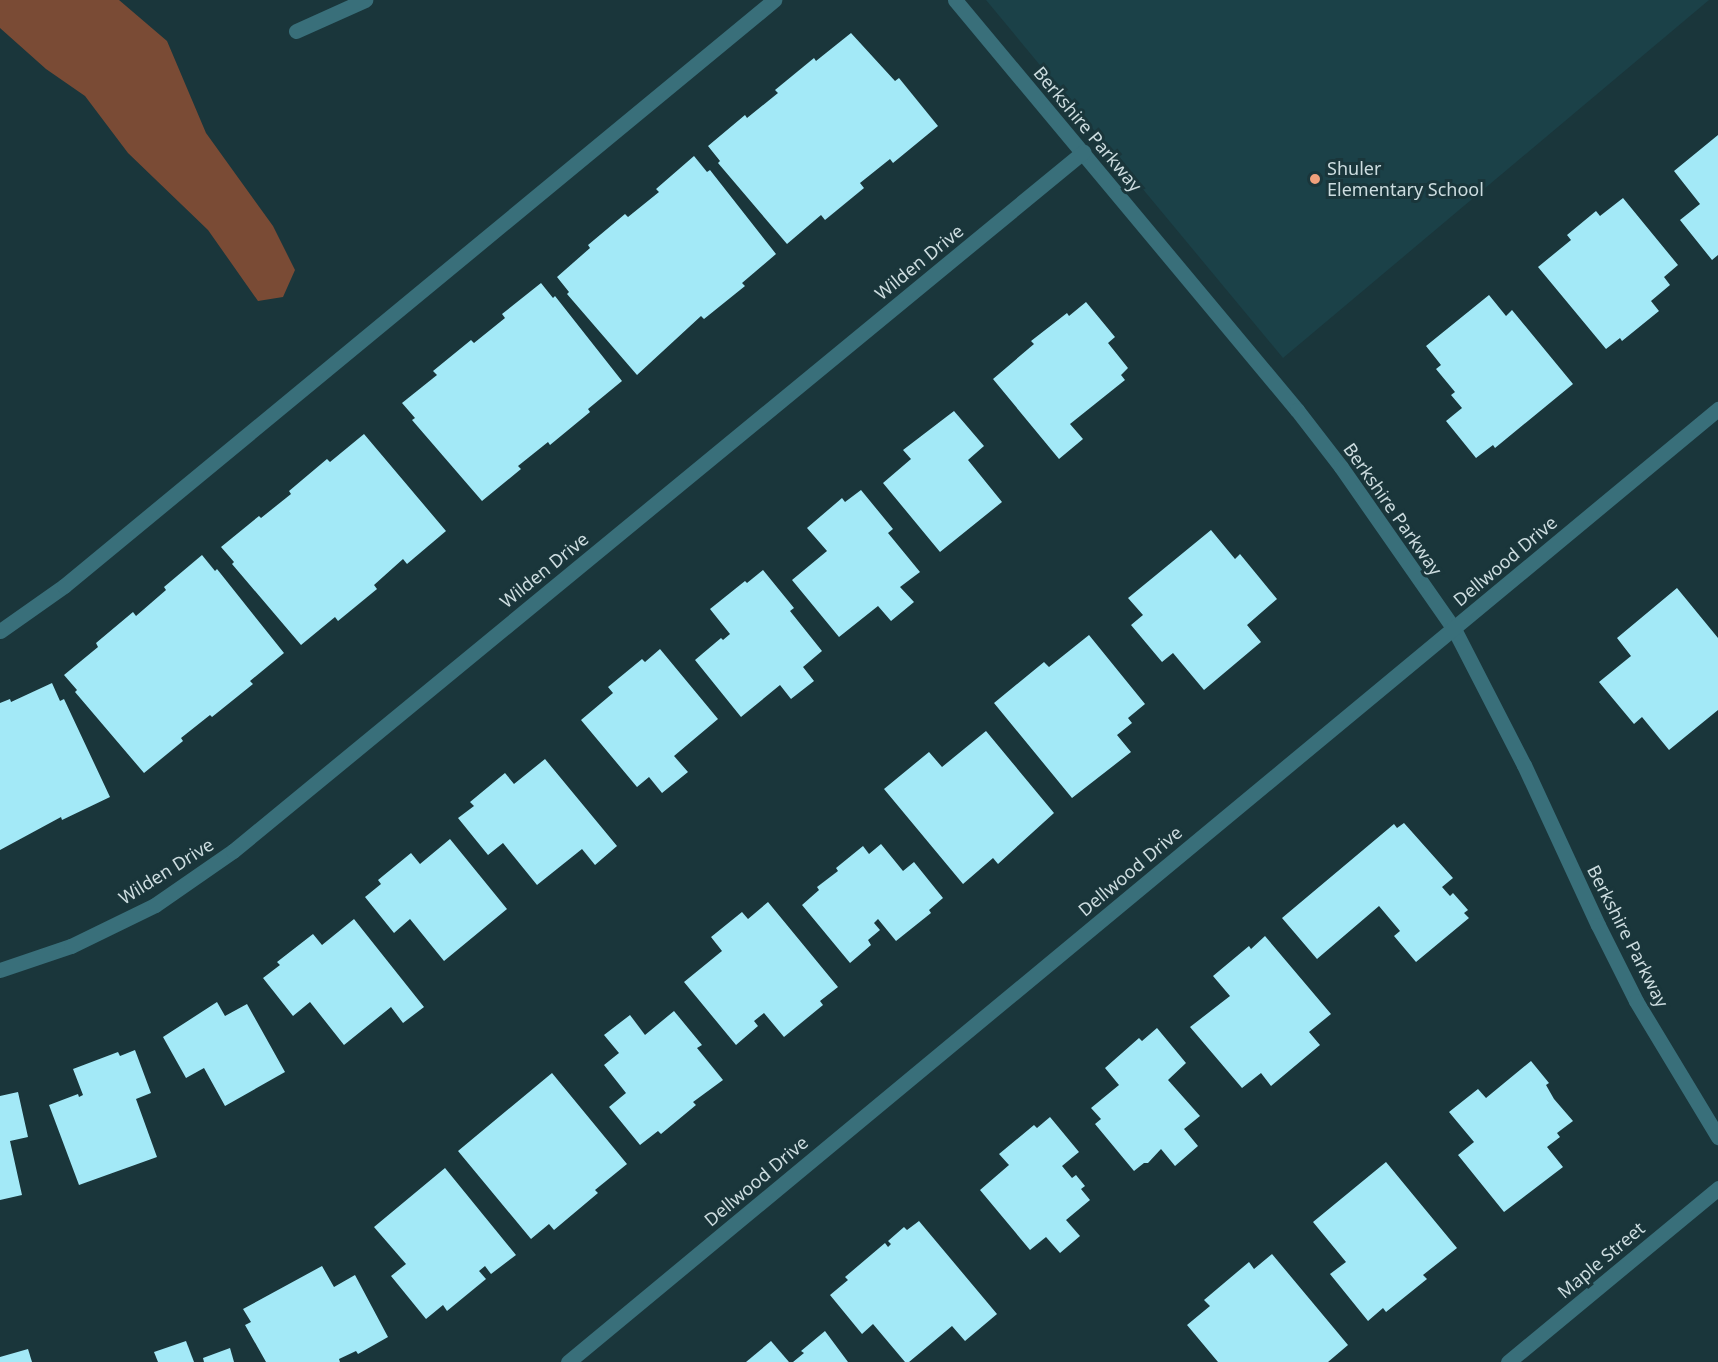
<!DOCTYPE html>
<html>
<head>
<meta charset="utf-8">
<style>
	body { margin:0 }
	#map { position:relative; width:1718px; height:1362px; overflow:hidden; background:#1a363b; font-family:"Noto Sans",sans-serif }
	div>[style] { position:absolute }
	.built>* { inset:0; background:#1b4148 }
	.forest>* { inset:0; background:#7a4b35 }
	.building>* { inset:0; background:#a3e9f7 }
	.minor>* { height:15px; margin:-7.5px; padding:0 7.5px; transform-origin:7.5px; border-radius:7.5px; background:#396f7a }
	.dots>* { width:16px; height:16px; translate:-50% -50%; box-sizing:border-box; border:3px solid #1a363b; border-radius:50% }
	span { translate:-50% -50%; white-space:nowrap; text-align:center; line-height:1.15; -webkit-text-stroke:6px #1a363b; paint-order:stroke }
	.street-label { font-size:18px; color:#ccdcdf }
	.poi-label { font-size:18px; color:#ccdcdf }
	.left { translate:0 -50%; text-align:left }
</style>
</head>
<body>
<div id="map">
	<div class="built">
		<div style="clip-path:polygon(986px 0,1709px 0,1283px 358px)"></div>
	</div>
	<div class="forest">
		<div style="clip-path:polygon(0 0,119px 0,167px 41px,206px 133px,273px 226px,295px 270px,283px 297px,258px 301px,208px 230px,128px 153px,85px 96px,46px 69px,0 28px)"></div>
	</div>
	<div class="building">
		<div style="clip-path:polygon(851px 33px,895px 81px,899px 78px,938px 126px,893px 163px,890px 159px,860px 183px,864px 188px,825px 220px,821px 215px,787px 244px,718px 163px,720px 161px,708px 146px,745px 115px,747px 118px,778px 93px,775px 90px,814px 58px,816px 61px)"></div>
		<div style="clip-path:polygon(1718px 135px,1718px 255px,1712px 260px,1680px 220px,1700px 204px,1674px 171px)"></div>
		<div style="clip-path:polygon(694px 156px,707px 172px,710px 170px,776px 254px,742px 283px,745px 286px,704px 319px,701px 316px,637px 375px,567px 294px,569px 292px,557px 277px,590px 248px,588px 245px,625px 214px,628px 217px,659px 192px,656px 189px)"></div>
		<div style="clip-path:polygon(1623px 198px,1678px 265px,1664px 277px,1670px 285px,1651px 301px,1659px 311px,1622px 341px,1620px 338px,1606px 349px,1538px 267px,1571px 240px,1567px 235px,1596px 211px,1600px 216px)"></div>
		<div style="clip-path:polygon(541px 283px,553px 298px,555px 296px,622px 381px,588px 409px,590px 412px,550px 445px,548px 442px,518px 466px,521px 469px,482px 501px,412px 420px,415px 418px,402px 403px,437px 375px,433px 371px,471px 340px,474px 343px,505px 318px,502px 314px)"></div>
		<div style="clip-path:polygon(1489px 295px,1506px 316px,1512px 310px,1573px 384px,1495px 448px,1493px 445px,1476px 458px,1446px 421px,1462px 408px,1451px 395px,1455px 392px,1436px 369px,1441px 365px,1426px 346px)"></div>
		<div style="clip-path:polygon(1086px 302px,1115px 337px,1108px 343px,1128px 368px,1121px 375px,1125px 380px,1070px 424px,1083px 439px,1059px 459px,993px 379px,1034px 344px,1031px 341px,1067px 313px,1069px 316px)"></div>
		<div style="clip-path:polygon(954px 411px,984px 446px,968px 460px,1002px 502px,940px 552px,883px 483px,911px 459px,903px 450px)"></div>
		<div style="clip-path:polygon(364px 434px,446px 531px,407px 564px,403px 559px,374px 585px,377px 589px,338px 621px,335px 617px,301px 645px,232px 564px,234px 562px,221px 547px,259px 516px,261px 518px,291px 494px,289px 491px,327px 459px,330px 462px)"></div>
		<div style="clip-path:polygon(861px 490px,893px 529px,888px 533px,920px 572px,900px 587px,914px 602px,891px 621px,878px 606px,839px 637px,792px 580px,827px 551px,807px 528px,842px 498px,845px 502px)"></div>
		<div style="clip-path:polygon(1211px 530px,1235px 559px,1240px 554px,1277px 599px,1247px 625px,1261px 642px,1204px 690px,1173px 653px,1162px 662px,1131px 625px,1143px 615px,1128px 598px)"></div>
		<div style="clip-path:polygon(202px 555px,215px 571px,217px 569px,284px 653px,250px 681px,253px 684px,212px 717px,210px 715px,181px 738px,183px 741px,144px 773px,75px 692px,77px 690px,64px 675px,98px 647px,96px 643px,133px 612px,136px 616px,166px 590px,164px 587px)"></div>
		<div style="clip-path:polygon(763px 570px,794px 608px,790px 611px,822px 651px,803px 667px,814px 681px,791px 699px,780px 685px,741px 717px,695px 660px,721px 638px,723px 640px,730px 634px,710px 609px,745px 581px,747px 583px)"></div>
		<div style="clip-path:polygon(1677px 588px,1718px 638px,1718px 710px,1669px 750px,1642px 717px,1634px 724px,1599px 682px,1631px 656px,1617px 638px)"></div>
		<div style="clip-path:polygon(1089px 635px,1145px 704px,1128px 718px,1132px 723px,1117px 735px,1131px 752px,1072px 798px,994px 703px,1044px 662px,1049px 667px)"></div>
		<div style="clip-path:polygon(660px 649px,718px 719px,674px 756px,688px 772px,662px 793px,649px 777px,637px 787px,581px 720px,613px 693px,608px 687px,642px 659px,645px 662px)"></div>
		<div style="clip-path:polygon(52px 683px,60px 701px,64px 699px,110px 797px,62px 820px,61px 817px,0 850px,0 703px,10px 699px,11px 702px)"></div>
		<div style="clip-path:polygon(986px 731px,1054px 813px,998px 864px,993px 858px,963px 884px,884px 789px,929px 752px,942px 767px)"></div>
		<div style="clip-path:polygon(545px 759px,617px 846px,595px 865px,582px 849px,537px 885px,503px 843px,488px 855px,458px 818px,474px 806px,470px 802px,505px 773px,514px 784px)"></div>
		<div style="clip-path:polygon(1404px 823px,1453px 878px,1442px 887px,1450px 896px,1453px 893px,1468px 910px,1464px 913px,1469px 918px,1416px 962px,1394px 936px,1400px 931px,1379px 906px,1317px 959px,1282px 918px,1394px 824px,1397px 828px)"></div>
		<div style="clip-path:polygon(450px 839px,507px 909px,444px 961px,410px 919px,394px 933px,365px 897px,381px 884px,378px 880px,411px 853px,420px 864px)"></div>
		<div style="clip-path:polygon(881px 844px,903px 871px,914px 862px,943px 898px,929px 910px,931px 913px,896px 941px,878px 919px,874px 923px,880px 930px,868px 940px,871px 945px,850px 963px,802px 905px,819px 890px,817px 887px,838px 871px,836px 868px,863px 846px,869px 854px)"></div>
		<div style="clip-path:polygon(768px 902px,838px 987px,820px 1001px,823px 1005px,784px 1037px,764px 1013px,754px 1021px,758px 1026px,736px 1045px,684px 982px,722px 951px,711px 937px,742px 912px,748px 919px)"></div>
		<div style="clip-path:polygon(354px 919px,424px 1007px,403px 1023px,391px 1007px,344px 1045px,310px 1002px,293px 1016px,263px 978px,280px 965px,277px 962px,313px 934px,322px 945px)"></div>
		<div style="clip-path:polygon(1265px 936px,1331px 1014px,1309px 1032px,1320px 1045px,1271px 1086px,1261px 1073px,1242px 1088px,1190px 1027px,1230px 996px,1213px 976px,1249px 946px,1251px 949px)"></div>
		<div style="clip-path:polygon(217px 1002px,225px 1016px,247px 1004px,285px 1072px,225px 1106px,204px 1068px,186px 1078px,163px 1037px)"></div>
		<div style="clip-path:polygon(674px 1011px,702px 1045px,697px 1048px,723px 1080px,693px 1102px,696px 1105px,661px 1134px,658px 1131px,640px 1145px,609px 1107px,626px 1093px,604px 1065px,619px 1053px,604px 1035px,630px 1015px,645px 1035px)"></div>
		<div style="clip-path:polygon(1157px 1028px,1186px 1063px,1168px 1080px,1200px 1116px,1184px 1129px,1198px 1146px,1175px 1166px,1161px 1149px,1148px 1163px,1144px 1163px,1134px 1171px,1095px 1124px,1101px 1119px,1091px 1108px,1119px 1085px,1105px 1068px,1139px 1038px,1142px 1041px)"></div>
		<div style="clip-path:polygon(135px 1050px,151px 1093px,136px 1099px,157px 1157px,79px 1185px,49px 1105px,78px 1094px,79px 1097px,83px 1095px,73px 1069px,118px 1052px,120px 1056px)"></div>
		<div style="clip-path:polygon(1531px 1061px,1549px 1083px,1546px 1085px,1554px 1099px,1573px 1121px,1557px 1133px,1560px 1137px,1547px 1147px,1563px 1167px,1504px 1212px,1458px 1155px,1474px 1142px,1449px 1112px,1478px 1089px,1486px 1098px)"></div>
		<div style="clip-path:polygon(552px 1073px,627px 1164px,595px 1190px,598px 1193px,554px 1230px,549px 1224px,531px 1239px,458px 1151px)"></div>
		<div style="clip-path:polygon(18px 1092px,28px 1137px,10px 1141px,22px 1195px,0 1200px,0 1096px)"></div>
		<div style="clip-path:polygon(1050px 1117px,1079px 1152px,1062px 1166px,1072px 1178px,1076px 1175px,1085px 1186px,1081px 1189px,1090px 1200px,1066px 1220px,1080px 1236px,1060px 1253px,1046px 1237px,1030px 1250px,980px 1190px,1009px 1165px,999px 1154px,1034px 1125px,1037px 1128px)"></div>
		<div style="clip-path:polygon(1386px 1162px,1457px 1248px,1423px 1275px,1427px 1279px,1386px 1312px,1383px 1308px,1368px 1321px,1330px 1274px,1346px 1262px,1313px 1222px)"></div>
		<div style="clip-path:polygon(445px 1168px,516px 1255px,491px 1274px,485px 1266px,479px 1271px,486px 1279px,447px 1311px,443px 1305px,426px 1319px,391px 1276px,406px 1264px,374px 1227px)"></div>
		<div style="clip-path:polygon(919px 1221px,997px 1314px,965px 1341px,952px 1326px,909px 1362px,905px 1362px,873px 1324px,862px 1334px,830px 1295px,848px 1280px,845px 1277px,885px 1243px,888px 1247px,891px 1244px,888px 1241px,904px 1227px,907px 1230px)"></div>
		<div style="clip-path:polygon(1272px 1254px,1348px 1345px,1328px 1362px,1218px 1362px,1187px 1325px,1210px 1306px,1204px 1300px,1249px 1262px,1254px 1269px)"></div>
		<div style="clip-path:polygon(322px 1266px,334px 1287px,355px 1275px,388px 1337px,358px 1354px,356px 1351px,339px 1359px,340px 1362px,266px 1362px,245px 1325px,251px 1322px,243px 1309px)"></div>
		<div style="clip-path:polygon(825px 1331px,848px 1362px,793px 1362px,804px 1353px,801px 1351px)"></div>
		<div style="clip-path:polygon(186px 1341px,194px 1362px,158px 1362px,154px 1352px)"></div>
		<div style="clip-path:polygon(771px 1341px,789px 1362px,746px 1362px)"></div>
		<div style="clip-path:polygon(230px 1348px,234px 1362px,204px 1362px,203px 1358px)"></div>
		<div style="clip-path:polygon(28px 1349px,32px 1362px,0 1362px,0 1357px)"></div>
	</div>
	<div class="minor">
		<div style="left:955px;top:0;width:534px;rotate:50.17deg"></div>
		<div style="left:1297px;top:410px;width:72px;rotate:52.3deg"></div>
		<div style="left:1341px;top:467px;width:198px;rotate:55.1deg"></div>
		<div style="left:1454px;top:629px;width:153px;rotate:62.8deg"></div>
		<div style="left:1524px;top:765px;width:176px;rotate:65.2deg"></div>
		<div style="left:1598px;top:925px;width:85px;rotate:63.4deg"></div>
		<div style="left:1636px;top:1001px;width:159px;rotate:58.9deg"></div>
		<div style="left:296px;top:31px;width:76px;rotate:-24.2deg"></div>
		<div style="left:0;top:631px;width:78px;rotate:-35.1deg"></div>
		<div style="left:64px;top:586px;width:921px;rotate:-39.53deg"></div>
		<div style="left:0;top:970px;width:75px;rotate:-18.7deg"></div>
		<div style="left:71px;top:946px;width:93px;rotate:-26deg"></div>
		<div style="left:155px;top:905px;width:95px;rotate:-34.7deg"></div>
		<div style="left:233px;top:851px;width:1101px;rotate:-39.43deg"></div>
		<div style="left:568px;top:1362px;width:1494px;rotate:-39.65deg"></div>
		<div style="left:1508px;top:1362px;width:273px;rotate:-39.6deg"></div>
	</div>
	<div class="dots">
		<div style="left:1315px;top:179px;background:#f1a17c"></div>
	</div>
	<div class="street-label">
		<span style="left:1088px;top:129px;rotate:50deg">Berkshire Parkway</span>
		<span style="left:919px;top:262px;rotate:-39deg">Wilden Drive</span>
		<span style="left:1393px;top:509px;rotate:55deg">Berkshire Parkway</span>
		<span style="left:1505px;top:561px;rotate:-40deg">Dellwood Drive</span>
		<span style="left:544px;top:570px;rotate:-39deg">Wilden Drive</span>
		<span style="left:166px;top:871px;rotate:-32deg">Wilden Drive</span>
		<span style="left:1130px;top:871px;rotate:-40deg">Dellwood Drive</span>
		<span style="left:1628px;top:936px;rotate:63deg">Berkshire Parkway</span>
		<span style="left:756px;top:1181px;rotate:-40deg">Dellwood Drive</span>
		<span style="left:1601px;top:1260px;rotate:-40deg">Maple Street</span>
	</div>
	<div class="poi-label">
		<span class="left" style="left:1327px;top:179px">Shuler<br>Elementary School</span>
	</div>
</div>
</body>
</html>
